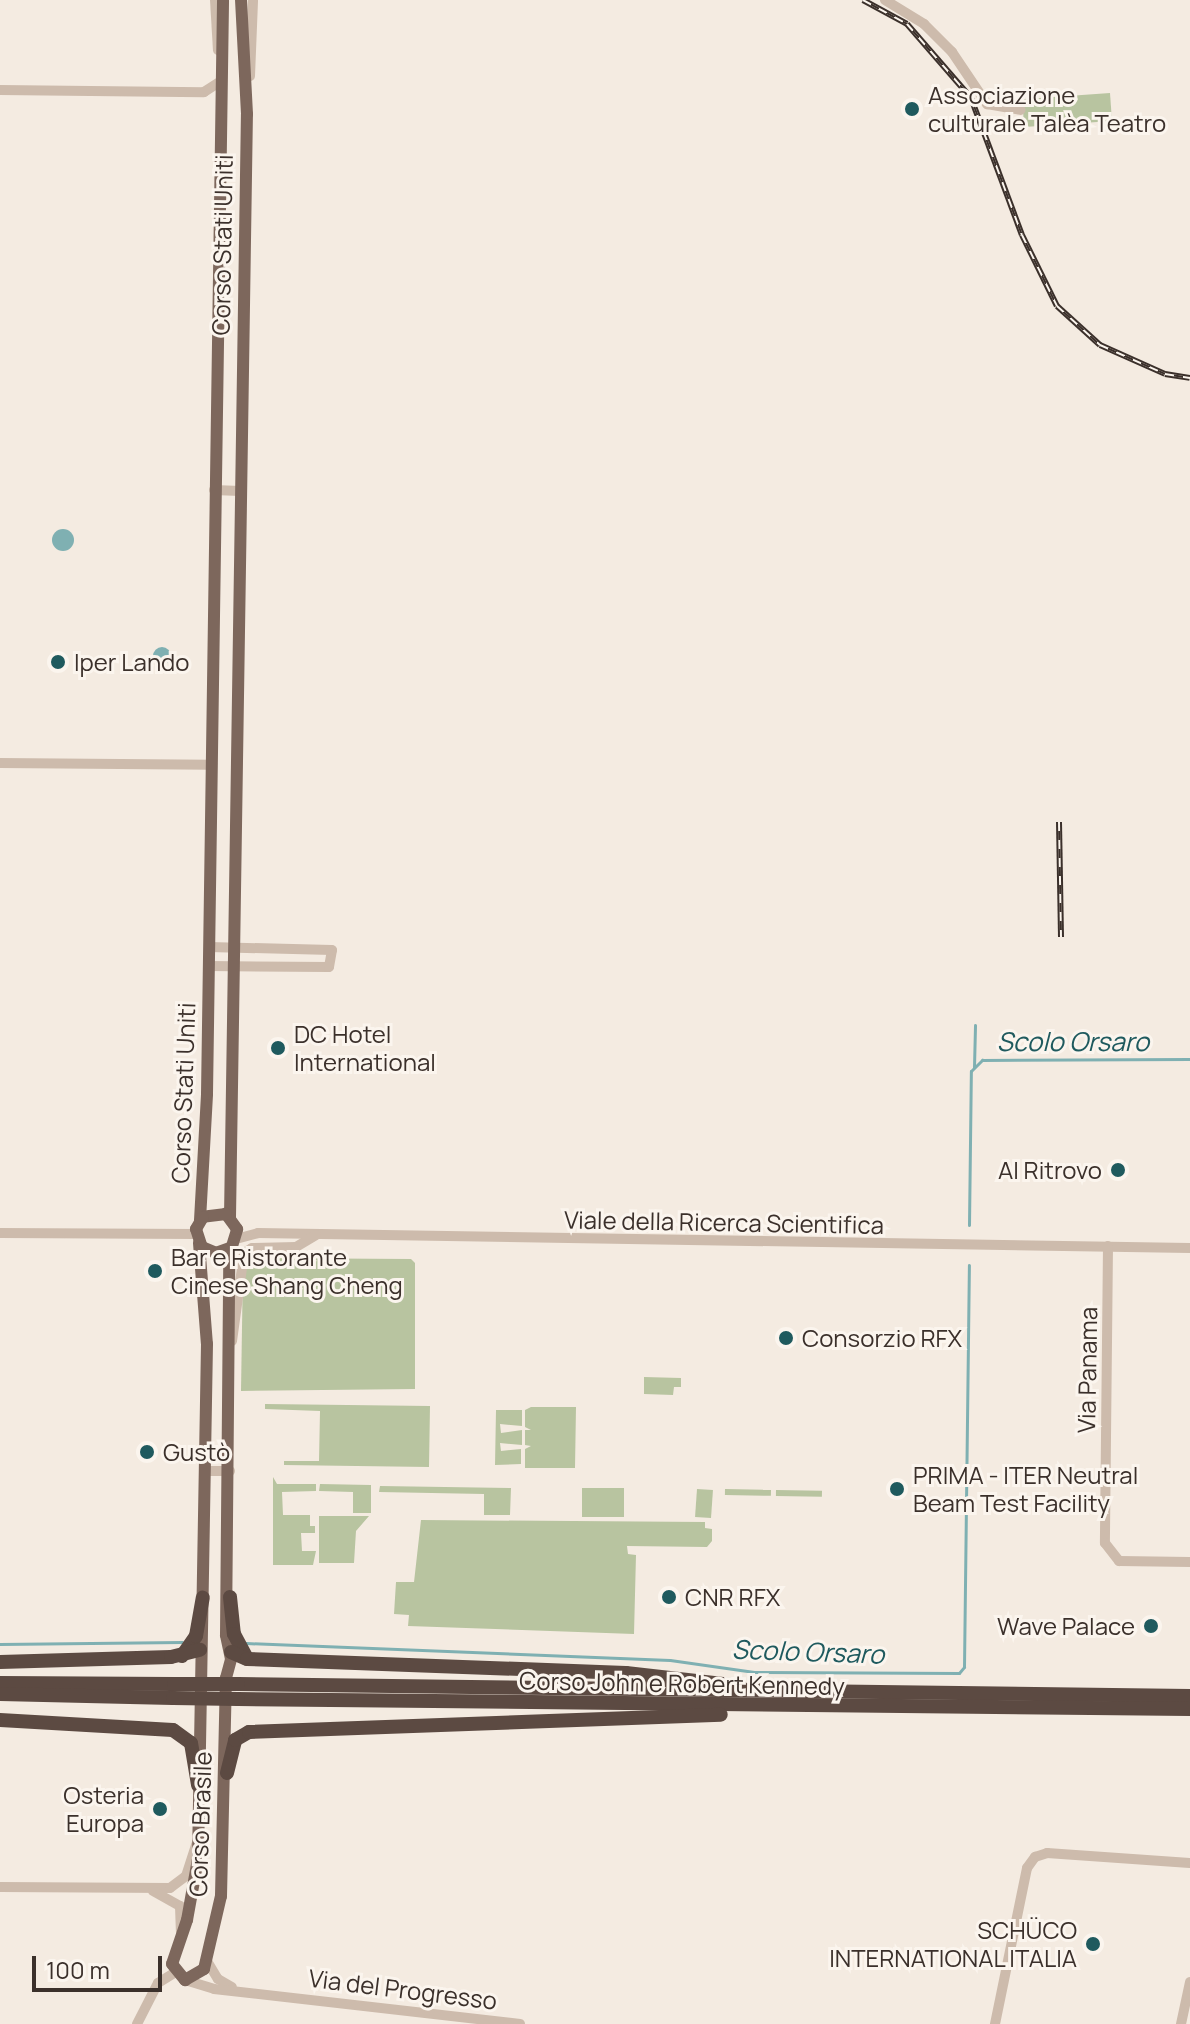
<!DOCTYPE html>
<html>
<head>
<meta charset="utf-8">
<style>
	body { margin:0 }
	#map { position:relative; width:1190px; height:2024px; overflow:hidden; background:#f4ebe1; font-family:Manrope,sans-serif }
	div>[style] { position:absolute }
	.green>* { inset:0; background:#b8c4a0; transform-origin:0 0 }
	.water>* { inset:0; background:#7fb0b2 }
	.round { border-radius:50% }
	.stream>* { height:3px; margin:-1.5px; padding:0 1.5px; transform-origin:1.5px; border-radius:1.5px; background:#7fb0b2 }
	.minor>* { height:10px; margin:-5px; padding:0 5px; transform-origin:5px; border-radius:5px; background:#cdbbac }
	.major>* { height:12px; margin:-6px; padding:0 6px; transform-origin:6px; border-radius:6px; background:#7d675c }
	.highway>* { height:14px; margin:-7px; padding:0 7px; transform-origin:7px; border-radius:7px; background:#5c4a42 }
	.rail>* { height:6px; margin-top:-3px; transform-origin:0; background:repeating-linear-gradient(90deg,#fbf5ee 0 9px,#3b302b 0 18px); box-sizing:border-box; border-block:2px solid #3b302b }
	.highway-bridge>* { height:14px; margin:-7px; padding:0 7px; transform-origin:7px; border-radius:7px; background:#5c4a42 }
	.dots>* { width:22px; height:22px; translate:-50% -50%; box-sizing:border-box; border:4px solid #fbf5ee; border-radius:50% }
	span { translate:-50% -50%; white-space:nowrap; text-align:center; line-height:1.15; -webkit-text-stroke:6px #fbf5ee; paint-order:stroke }
	.poi-label { font-size:24px; color:#3b302b }
	.left { translate:0 -50%; text-align:left }
	.right { translate:-100% -50%; text-align:right }
	.street-label { font-size:24px; color:#3b302b }
	.water-label { font-size:26px; color:#1f5a5e; font-style:italic }
	.scale { position:absolute; left:32px; top:1956px; width:130px; height:36px; box-sizing:border-box; border:4px solid #3b302b; border-top:0; padding-left:10px; font-size:24px; line-height:28px; white-space:nowrap; color:#3b302b; -webkit-text-stroke:6px #fbf5ee; paint-order:stroke }
</style>
</head>
<body>
<div id="map">
	<div class="green">
		<div style="left:1110px;top:93px;width:28px;height:88px;rotate:86deg"></div>
		<div style="clip-path:polygon(251px 1258px,411px 1259px,415px 1263px,415px 1389px,241px 1391px,243px 1265px)"></div>
		<div style="clip-path:polygon(644px 1377px,681px 1378px,681px 1387px,674px 1387px,673px 1395px,644px 1394px)"></div>
		<div style="clip-path:polygon(265px 1404px,430px 1406px,429px 1467px,284px 1465px,284px 1461px,319px 1461px,320px 1411px,265px 1409px)"></div>
		<div style="clip-path:polygon(531px 1407px,576px 1407px,575px 1468px,525px 1468px,525px 1449px,531px 1446px,525px 1445px,525px 1430px,531px 1430px,525px 1427px,525px 1410px)"></div>
		<div style="clip-path:polygon(496px 1410px,522px 1410px,522px 1426px,500px 1424px,501px 1433px,522px 1430px,522px 1445px,500px 1443px,501px 1451px,521px 1449px,521px 1464px,495px 1465px)"></div>
		<div style="clip-path:polygon(273px 1477px,277px 1484px,316px 1484px,316px 1491px,282px 1492px,283px 1515px,310px 1515px,310px 1526px,315px 1526px,315px 1533px,301px 1533px,302px 1551px,316px 1551px,313px 1565px,273px 1565px)"></div>
		<div style="clip-path:polygon(320px 1484px,371px 1485px,371px 1513px,353px 1513px,353px 1492px,319px 1491px)"></div>
		<div style="clip-path:polygon(380px 1486px,511px 1488px,510px 1515px,484px 1515px,484px 1494px,379px 1492px)"></div>
		<div style="left:582px;top:1488px;width:42px;height:29px"></div>
		<div style="left:697px;top:1489px;width:16px;height:28px;rotate:4deg"></div>
		<div style="left:725px;top:1489px;width:46px;height:6px;rotate:1deg"></div>
		<div style="left:776px;top:1490px;width:46px;height:6px;rotate:1deg"></div>
		<div style="clip-path:polygon(319px 1516px,369px 1516px,356px 1531px,354px 1563px,319px 1563px)"></div>
		<div style="clip-path:polygon(421px 1520px,705px 1522px,705px 1528px,712px 1529px,712px 1541px,707px 1547px,627px 1546px,628px 1554px,636px 1555px,634px 1634px,408px 1626px,409px 1615px,394px 1614px,396px 1582px,414px 1582px)"></div>
	</div>
	<div class="water">
		<div class="round" style="left:52px;top:529px;width:22px;height:22px"></div>
		<div class="round" style="left:153px;top:647px;width:18px;height:18px"></div>
	</div>
	<div class="stream">
		<div style="left:974px;top:1067px;width:42px;rotate:-88.6deg"></div>
		<div style="left:969px;top:1225px;width:154px;rotate:-89.3deg"></div>
		<div style="left:971px;top:1071px;width:16px;rotate:-45deg"></div>
		<div style="left:982px;top:1060px;width:208px;rotate:-0.3deg"></div>
		<div style="left:246px;top:1643px;width:424px;rotate:2.3deg"></div>
		<div style="left:670px;top:1660px;width:85px;rotate:8.1deg"></div>
		<div style="left:754px;top:1672px;width:205px;rotate:0.3deg"></div>
		<div style="left:959px;top:1673px;width:8px;rotate:-50deg"></div>
		<div style="left:964px;top:1667px;width:402px;rotate:-89.3deg"></div>
		<div style="left:0;top:1644px;width:182px;rotate:-0.6deg"></div>
	</div>
	<div class="minor">
		<div style="left:215px;top:0;width:50px;rotate:86.6deg"></div>
		<div style="left:885px;top:0;width:46px;rotate:31.6deg"></div>
		<div style="left:924px;top:24px;width:40px;rotate:45deg"></div>
		<div style="left:952px;top:52px;width:63px;rotate:56.1deg"></div>
		<div style="left:987px;top:104px;width:34px;rotate:10deg"></div>
		<div style="left:250px;top:76px;width:76px;rotate:-87.7deg"></div>
		<div style="left:0;top:90px;width:204px;rotate:0.6deg"></div>
		<div style="left:204px;top:92px;width:20px;rotate:-33deg"></div>
		<div style="left:214px;top:490px;width:26px;rotate:2deg"></div>
		<div style="left:0;top:763px;width:211px;rotate:0.5deg"></div>
		<div style="left:209px;top:966px;width:120px;rotate:0.5deg"></div>
		<div style="left:329px;top:967px;width:17px;rotate:-80deg"></div>
		<div style="left:332px;top:950px;width:123px;rotate:-178.6deg"></div>
		<div style="left:0;top:1233px;width:196px;rotate:0.3deg"></div>
		<div style="left:236px;top:1239px;width:23px;rotate:-15deg"></div>
		<div style="left:258px;top:1233px;width:932px;rotate:0.92deg"></div>
		<div style="left:1108px;top:1246px;width:297px;rotate:90.6deg"></div>
		<div style="left:1105px;top:1543px;width:23px;rotate:52deg"></div>
		<div style="left:1119px;top:1561px;width:71px;rotate:0.8deg"></div>
		<div style="left:232px;top:1341px;width:89px;rotate:-82.2deg"></div>
		<div style="left:244px;top:1253px;width:9px;rotate:-32deg"></div>
		<div style="left:252px;top:1248px;width:44px;rotate:-1.3deg"></div>
		<div style="left:296px;top:1247px;width:23px;rotate:-31deg"></div>
		<div style="left:205px;top:1471px;width:25px"></div>
		<div style="left:0;top:1887px;width:170px;rotate:0.3deg"></div>
		<div style="left:170px;top:1888px;width:20px;rotate:-37deg"></div>
		<div style="left:186px;top:1876px;width:33px;rotate:-72deg"></div>
		<div style="left:153px;top:1891px;width:31px;rotate:29deg"></div>
		<div style="left:180px;top:1906px;width:25px;rotate:88deg"></div>
		<div style="left:207px;top:1961px;width:21px;rotate:59deg"></div>
		<div style="left:218px;top:1979px;width:16px;rotate:30deg"></div>
		<div style="left:185px;top:1980px;width:30px;rotate:17deg"></div>
		<div style="left:214px;top:1989px;width:308px;rotate:6.5deg"></div>
		<div style="left:137px;top:2024px;width:46px;rotate:-62.9deg"></div>
		<div style="left:158px;top:1983px;width:19px;rotate:-32deg"></div>
		<div style="left:995px;top:2024px;width:159px;rotate:-78.4deg"></div>
		<div style="left:1027px;top:1868px;width:14px;rotate:-54deg"></div>
		<div style="left:1035px;top:1857px;width:13px;rotate:-18deg"></div>
		<div style="left:1047px;top:1853px;width:143px;rotate:4deg"></div>
		<div style="left:1181px;top:2024px;width:43px;rotate:-77.9deg"></div>
	</div>
	<div class="major">
		<div style="left:230px;top:1217px;width:1103px;rotate:-89.12deg"></div>
		<div style="left:247px;top:114px;width:114px;rotate:-93deg"></div>
		<div style="left:200px;top:1220px;width:126px;rotate:-86.8deg"></div>
		<div style="left:207px;top:1094px;width:1094px;rotate:-89.16deg"></div>
		<div style="left:199px;top:1243px;width:101px;rotate:85.5deg"></div>
		<div style="left:207px;top:1344px;width:515px;rotate:91deg"></div>
		<div style="left:198px;top:1859px;width:62px;rotate:100.2deg"></div>
		<div style="left:187px;top:1920px;width:46px;rotate:108.8deg"></div>
		<div style="left:172px;top:1964px;width:21px;rotate:51deg"></div>
		<div style="left:185px;top:1980px;width:22px;rotate:-30deg"></div>
		<div style="left:204px;top:1969px;width:75px;rotate:-76.9deg"></div>
		<div style="left:221px;top:1896px;width:218px;rotate:-88.7deg"></div>
		<div style="left:226px;top:1678px;width:20px;rotate:-75deg"></div>
		<div style="left:231px;top:1659px;width:25px;rotate:-102deg"></div>
		<div style="left:226px;top:1635px;width:379px;rotate:-89.5deg"></div>
		<div style="left:229px;top:1256px;width:28px;rotate:-73deg"></div>
		<div style="left:237px;top:1229px;width:19px;rotate:-126deg"></div>
		<div style="left:226px;top:1214px;width:23px;rotate:173deg"></div>
		<div style="left:203px;top:1217px;width:14px;rotate:120deg"></div>
		<div style="left:196px;top:1229px;width:19px;rotate:72deg"></div>
		<div style="left:202px;top:1247px;width:15px;rotate:23deg"></div>
		<div style="left:216px;top:1253px;width:15px;rotate:-20deg"></div>
	</div>
	<div class="highway">
		<div style="left:230px;top:1597px;width:37px;rotate:84deg"></div>
		<div style="left:234px;top:1634px;width:27px;rotate:62deg"></div>
		<div style="left:231px;top:1652px;width:17px;rotate:24deg"></div>
		<div style="left:247px;top:1659px;width:379px;rotate:2.1deg"></div>
		<div style="left:626px;top:1673px;width:115px;rotate:6.5deg"></div>
		<div style="left:182px;top:1656px;width:24px;rotate:-55deg"></div>
		<div style="left:196px;top:1636px;width:39px;rotate:-80deg"></div>
		<div style="left:0;top:1662px;width:171px;rotate:-1.7deg"></div>
		<div style="left:171px;top:1657px;width:30px;rotate:-14deg"></div>
		<div style="left:0;top:1683px;width:174px;rotate:0.3deg"></div>
		<div style="left:238px;top:1684px;width:952px;rotate:0.72deg"></div>
		<div style="left:0;top:1694px;width:173px;rotate:1.3deg"></div>
		<div style="left:238px;top:1699px;width:952px;rotate:0.6deg"></div>
		<div style="left:0;top:1720px;width:173px;rotate:3.3deg"></div>
		<div style="left:173px;top:1730px;width:22px;rotate:36deg"></div>
		<div style="left:191px;top:1743px;width:43px;rotate:80.5deg"></div>
		<div style="left:227px;top:1773px;width:34px;rotate:-76deg"></div>
		<div style="left:235px;top:1740px;width:16px;rotate:-30deg"></div>
		<div style="left:249px;top:1732px;width:472px;rotate:-2.1deg"></div>
	</div>
	<div class="rail">
		<div style="left:863px;top:0;width:50px;rotate:28.6deg"></div>
		<div style="left:907px;top:24px;width:98px;rotate:49.1deg"></div>
		<div style="left:971px;top:98px;width:146px;rotate:69.6deg"></div>
		<div style="left:1022px;top:235px;width:79px;rotate:63.8deg"></div>
		<div style="left:1057px;top:306px;width:58px;rotate:42.2deg"></div>
		<div style="left:1100px;top:345px;width:71px;rotate:24deg"></div>
		<div style="left:1165px;top:374px;width:25px;rotate:9deg"></div>
		<div style="left:1059px;top:822px;width:115px;rotate:89deg"></div>
	</div>
	<div class="highway-bridge">
		<div style="left:174px;top:1684px;width:64px"></div>
		<div style="left:173px;top:1698px;width:65px;rotate:0.9deg"></div>
	</div>
	<div class="dots">
		<div style="left:912px;top:109px;background:#1f5a5e"></div>
		<div style="left:58px;top:662px;background:#1f5a5e"></div>
		<div style="left:278px;top:1048px;background:#1f5a5e"></div>
		<div style="left:1118px;top:1170px;background:#1f5a5e"></div>
		<div style="left:155px;top:1271px;background:#1f5a5e"></div>
		<div style="left:786px;top:1338px;background:#1f5a5e"></div>
		<div style="left:147px;top:1452px;background:#1f5a5e"></div>
		<div style="left:897px;top:1489px;background:#1f5a5e"></div>
		<div style="left:669px;top:1597px;background:#1f5a5e"></div>
		<div style="left:1151px;top:1626px;background:#1f5a5e"></div>
		<div style="left:160px;top:1809px;background:#1f5a5e"></div>
		<div style="left:1093px;top:1944px;background:#1f5a5e"></div>
	</div>
	<div class="poi-label">
		<span class="left" style="left:928px;top:109px">Associazione<br>culturale Talèa Teatro</span>
		<span class="left" style="left:74px;top:662px">Iper Lando</span>
		<span class="left" style="left:294px;top:1048px">DC Hotel<br>International</span>
		<span class="right" style="left:1102px;top:1170px">Al Ritrovo</span>
		<span class="left" style="left:171px;top:1271px">Bar e Ristorante<br>Cinese Shang Cheng</span>
		<span class="left" style="left:802px;top:1338px">Consorzio RFX</span>
		<span class="left" style="left:163px;top:1452px">Gustò</span>
		<span class="left" style="left:913px;top:1489px">PRIMA - ITER Neutral<br>Beam Test Facility</span>
		<span class="left" style="left:685px;top:1597px">CNR RFX</span>
		<span class="right" style="left:1135px;top:1626px">Wave Palace</span>
		<span class="right" style="left:144px;top:1809px">Osteria<br>Europa</span>
		<span class="right" style="left:1077px;top:1944px">SCHÜCO<br>INTERNATIONAL ITALIA</span>
	</div>
	<div class="street-label">
		<span style="left:222px;top:245px;rotate:-89deg">Corso Stati Uniti</span>
		<span style="left:183px;top:1093px;rotate:-88deg">Corso Stati Uniti</span>
		<span style="left:724px;top:1222px;rotate:1deg">Viale della Ricerca Scientifica</span>
		<span style="left:1087px;top:1370px;rotate:-89deg">Via Panama</span>
		<span style="left:682px;top:1683px;rotate:1deg">Corso John e Robert Kennedy</span>
		<span style="left:200px;top:1824px;rotate:-88deg">Corso Brasile</span>
		<span style="left:403px;top:1989px;rotate:7deg">Via del Progresso</span>
	</div>
	<div class="water-label">
		<span style="left:1073px;top:1042px">Scolo Orsaro</span>
		<span style="left:808px;top:1652px;rotate:2deg">Scolo Orsaro</span>
	</div>
	<div class="scale">100 m</div>
</div>
</body>
</html>
